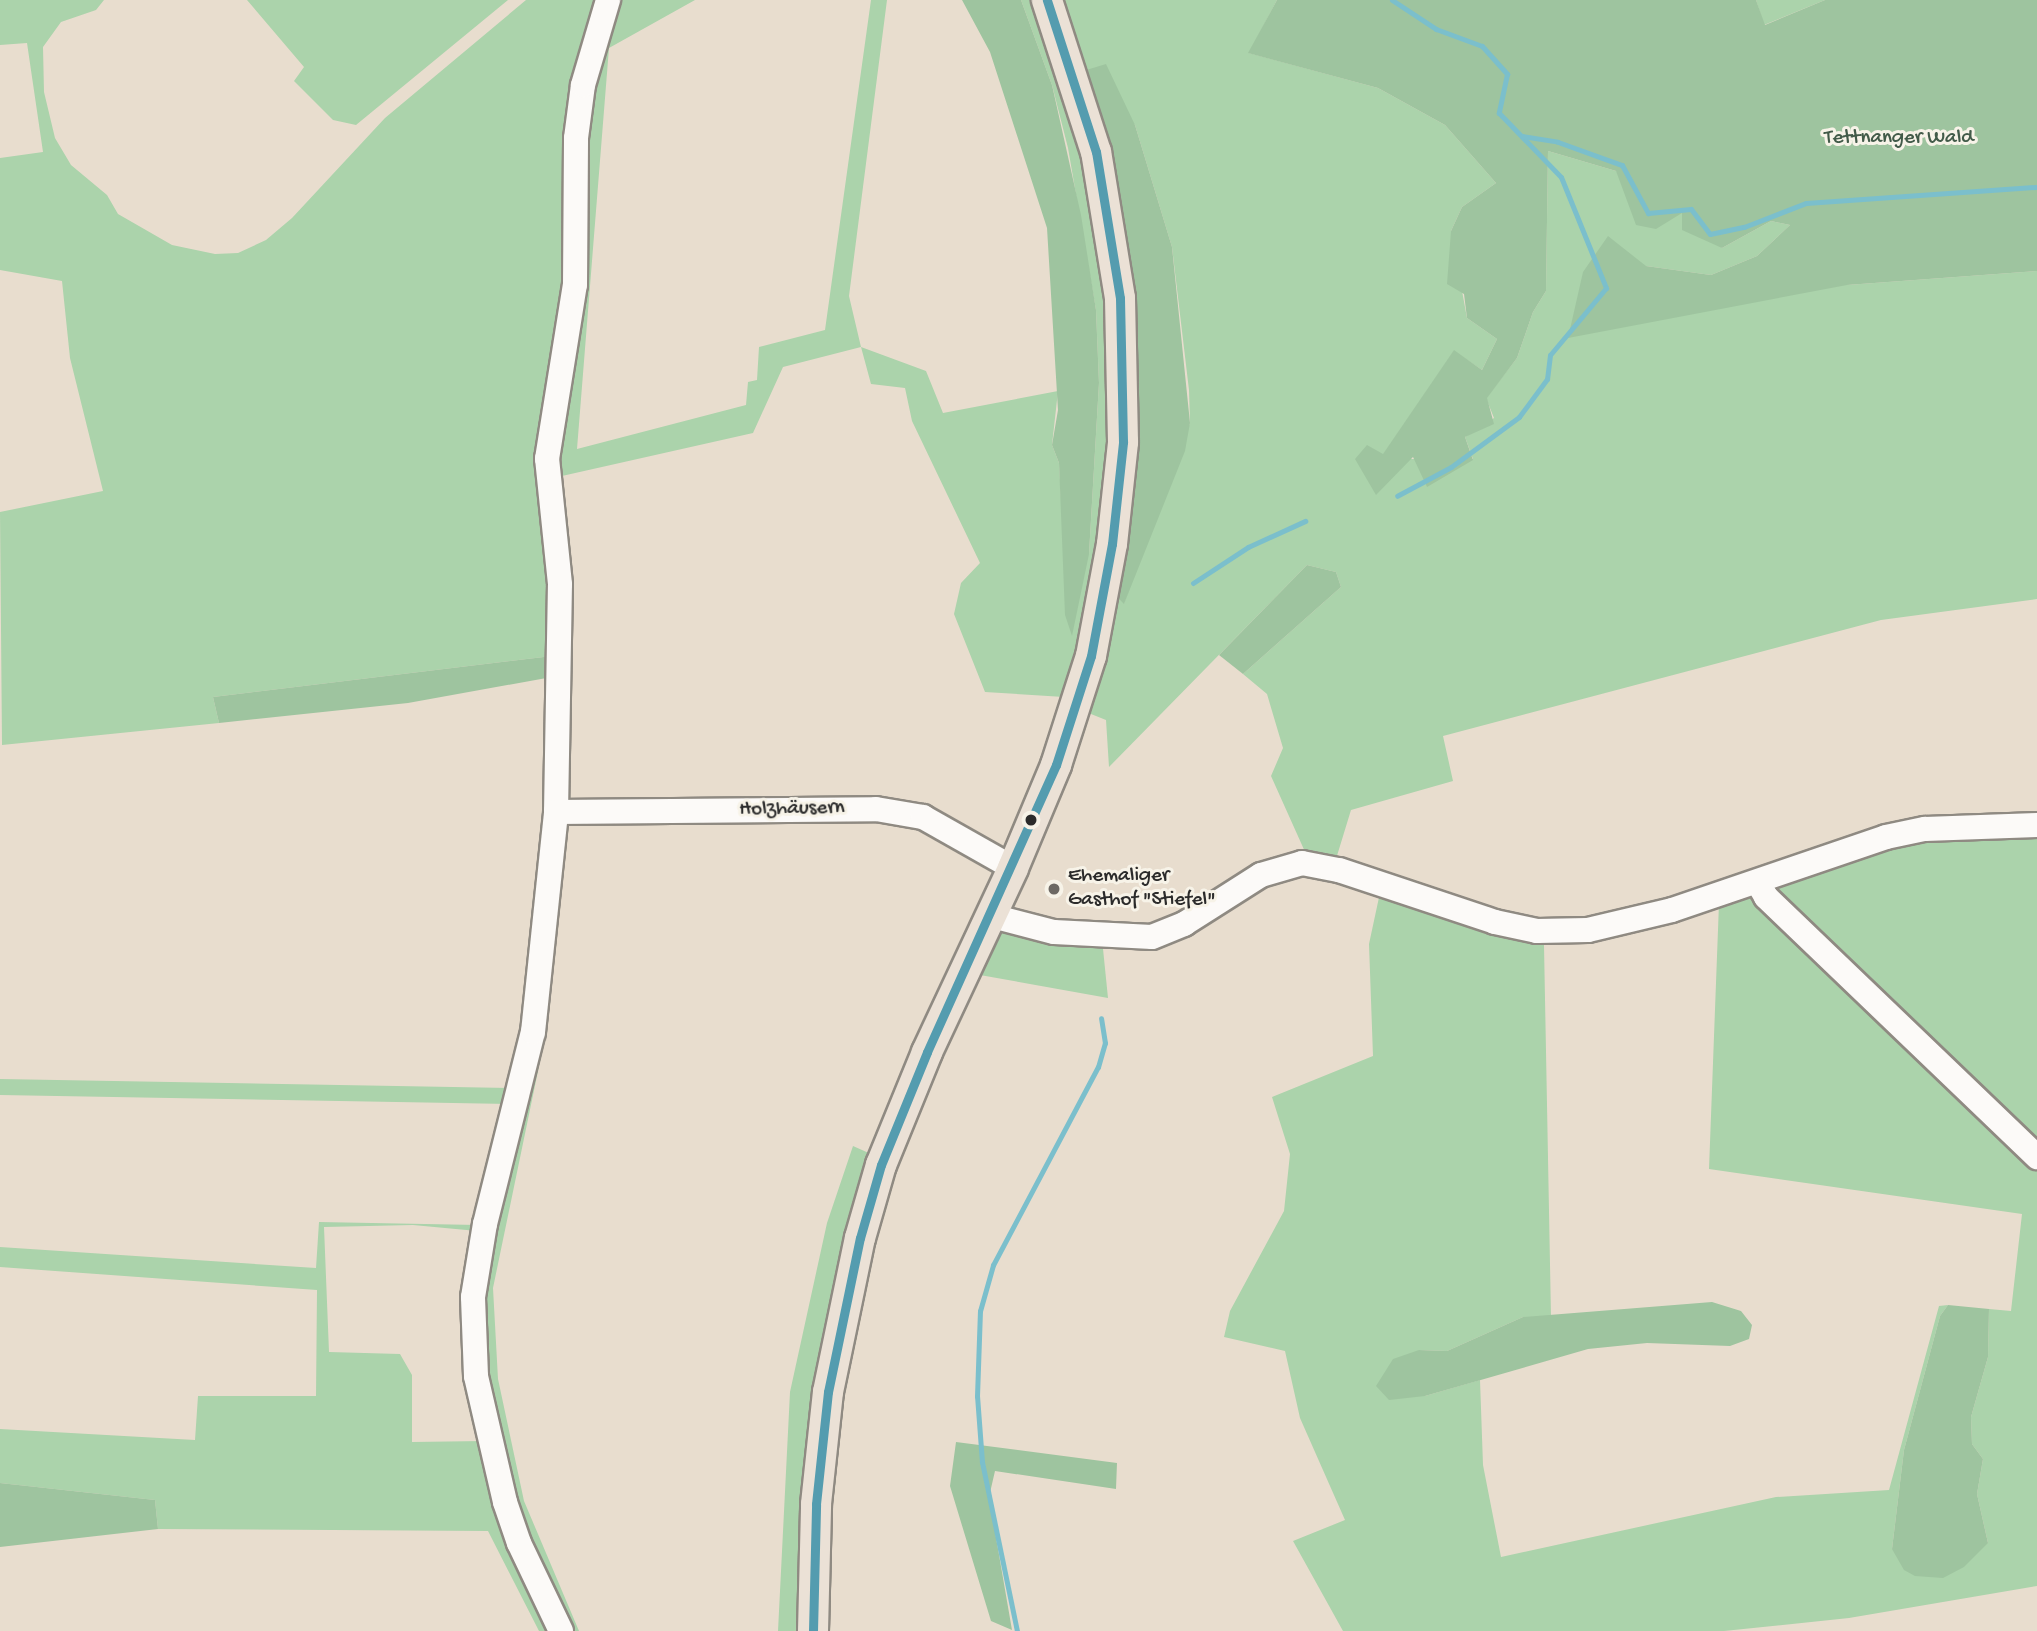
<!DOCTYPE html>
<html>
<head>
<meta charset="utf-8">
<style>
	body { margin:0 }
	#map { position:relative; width:2037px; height:1631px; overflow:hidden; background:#e8ddce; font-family:"Gochi Hand",sans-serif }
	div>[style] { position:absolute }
	.green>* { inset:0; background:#abd3ab; transform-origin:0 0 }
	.forest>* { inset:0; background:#9ec49f }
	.stream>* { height:5px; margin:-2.5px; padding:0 2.5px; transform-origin:2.5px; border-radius:2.5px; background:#7bbfcc }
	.roads { filter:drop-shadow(2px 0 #8f8a82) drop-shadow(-2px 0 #8f8a82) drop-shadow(0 2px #8f8a82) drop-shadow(0 -2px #8f8a82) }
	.minor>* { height:24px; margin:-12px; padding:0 12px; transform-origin:12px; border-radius:12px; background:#fcfaf8 }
	.major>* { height:30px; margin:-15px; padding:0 15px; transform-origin:15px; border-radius:15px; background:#ebe1d6 }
	.bus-1>* { height:9px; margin:-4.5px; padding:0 4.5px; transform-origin:4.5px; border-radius:4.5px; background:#549caf }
	.dots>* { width:19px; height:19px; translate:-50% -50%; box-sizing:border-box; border:4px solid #f7f3e8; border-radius:50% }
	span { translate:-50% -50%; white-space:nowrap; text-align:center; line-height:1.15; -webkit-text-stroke:6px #f7f3e8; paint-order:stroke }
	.park-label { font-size:21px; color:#425b49 }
	.street-label { font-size:21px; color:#2b2b2b }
	.poi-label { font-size:21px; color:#2b2b2b }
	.left { translate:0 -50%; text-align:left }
</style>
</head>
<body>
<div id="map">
	<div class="green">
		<div style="clip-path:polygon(0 0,104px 0,96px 10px,61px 22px,43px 47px,44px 92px,55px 138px,71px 165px,107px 195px,118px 214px,172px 245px,215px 254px,238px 253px,266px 240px,292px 218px,385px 118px,526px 0,602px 0,560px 360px,552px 656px,213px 697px,219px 723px,2px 745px,0 512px,103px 491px,70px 358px,62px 281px,0 270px,0 158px,43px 152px,27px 43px,0 45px)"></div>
		<div style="clip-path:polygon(247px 0,508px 0,356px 125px,333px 120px,294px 81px,304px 67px)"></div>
		<div style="clip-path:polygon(612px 0,695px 0,609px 48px,577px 449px,746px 405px,748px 382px,757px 380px,759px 347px,825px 330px,871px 0,887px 0,849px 296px,861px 347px,926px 371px,943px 413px,1058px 391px,1052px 445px,1059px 463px,1063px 533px,1089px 554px,1099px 383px,1096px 310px,1068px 148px,1052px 85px,1021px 0,1035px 0,1079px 130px,1111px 323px,1109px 480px,1085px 627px,1064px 697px,985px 692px,954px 614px,961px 583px,980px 563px,912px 421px,905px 388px,871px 384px,861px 347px,783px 367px,753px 433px,553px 478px,580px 144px)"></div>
		<div style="clip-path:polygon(1055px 0,1277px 0,1249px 53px,1378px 88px,1445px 125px,1496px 183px,1462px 207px,1451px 231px,1467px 318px,1497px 339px,1482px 370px,1454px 351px,1383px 455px,1355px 459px,1473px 459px,1465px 437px,1494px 418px,1486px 398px,1517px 358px,1533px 312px,1546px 291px,1548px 151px,1616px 171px,1683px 213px,1722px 248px,1771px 221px,1790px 225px,1757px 256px,1711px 275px,1646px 266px,1583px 272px,1847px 285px,2037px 271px,2037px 599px,1881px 620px,1443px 736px,1453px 781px,1351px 810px,1336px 859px,1306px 854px,1271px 776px,1283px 748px,1267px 694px,1243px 674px,1341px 587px,1336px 572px,1307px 565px,1109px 767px,1106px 720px,1086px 712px,1116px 596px,1124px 603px,1190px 423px,1189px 390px,1172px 247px,1135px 125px,1083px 71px)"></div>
		<div style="clip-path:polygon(1756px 0,1825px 0,1764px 25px)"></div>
		<div style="clip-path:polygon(2037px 829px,2037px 1152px,1771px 894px,1776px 880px,1912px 835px)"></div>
		<div style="clip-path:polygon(1381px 888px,1582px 936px,1544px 945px,1551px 1317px,1523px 1317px,1447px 1351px,1419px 1350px,1425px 1396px,1480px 1380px,1483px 1465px,1501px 1557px,1776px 1497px,1889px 1490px,1939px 1306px,1948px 1305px,1940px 1316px,1904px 1450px,1892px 1549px,1988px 1543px,1977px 1494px,1983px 1459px,1972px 1444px,1971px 1417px,1988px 1357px,1989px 1309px,2011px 1311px,2022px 1214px,1709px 1169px,1719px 903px,1738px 897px,1758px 900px,2037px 1168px,2037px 1586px,1849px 1618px,1724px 1631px,1343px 1631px,1293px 1541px,1345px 1520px,1300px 1418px,1285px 1351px,1224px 1337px,1230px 1311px,1284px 1211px,1290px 1154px,1272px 1097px,1373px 1056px,1369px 944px)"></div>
		<div style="clip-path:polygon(1006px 917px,1102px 939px,1108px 998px,980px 975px)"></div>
		<div style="clip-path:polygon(536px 1034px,544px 1042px,493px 1288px,498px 1379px,524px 1501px,579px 1631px,564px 1631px,534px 1571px,489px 1418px,479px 1284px)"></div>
		<div style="left:0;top:1079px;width:514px;height:16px;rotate:1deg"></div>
		<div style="clip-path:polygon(853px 1146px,871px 1154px,836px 1282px,810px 1431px,801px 1631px,778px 1631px,790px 1392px,827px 1223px)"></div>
		<div style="clip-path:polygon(319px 1222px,478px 1225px,477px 1231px,413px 1225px,324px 1227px,329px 1352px,400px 1354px,412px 1375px,412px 1442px,484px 1441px,554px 1631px,539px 1631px,488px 1531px,158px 1529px,155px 1500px,0 1483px,0 1429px,195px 1440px,198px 1396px,316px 1396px,317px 1290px,0 1267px,0 1247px,316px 1268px)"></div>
	</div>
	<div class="forest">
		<div style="clip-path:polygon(962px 0,1021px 0,1052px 85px,1081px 215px,1096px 310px,1099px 383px,1089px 554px,1072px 636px,1065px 615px,1059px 463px,1052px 445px,1058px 410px,1047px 228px,990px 52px)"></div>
		<div style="clip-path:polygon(1277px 0,1756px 0,1765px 25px,1825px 0,2037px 0,2037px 271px,1847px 285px,1568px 338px,1583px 272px,1608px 236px,1646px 266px,1711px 275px,1757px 256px,1790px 225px,1771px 221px,1722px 248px,1682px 230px,1682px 213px,1656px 229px,1636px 225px,1616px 171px,1548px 151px,1546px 291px,1533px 312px,1517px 358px,1487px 398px,1494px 424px,1465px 437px,1473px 460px,1427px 487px,1413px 457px,1376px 495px,1355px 459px,1367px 445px,1383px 454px,1454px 350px,1482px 370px,1497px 339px,1467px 318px,1464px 294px,1447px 284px,1451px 231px,1462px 207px,1496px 183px,1445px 125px,1378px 88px,1248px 53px)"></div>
		<div style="clip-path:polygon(1106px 64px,1135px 125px,1172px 247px,1190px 423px,1185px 451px,1124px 604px,1116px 596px,1128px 519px,1083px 71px)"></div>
		<div style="clip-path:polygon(1307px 565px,1336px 572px,1341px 587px,1243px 674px,1219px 655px)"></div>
		<div style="clip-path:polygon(552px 656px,552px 677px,408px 703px,219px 723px,213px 697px)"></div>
		<div style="clip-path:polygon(1712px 1302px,1741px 1311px,1752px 1325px,1749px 1339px,1730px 1346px,1647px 1343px,1588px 1349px,1425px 1396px,1389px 1400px,1376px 1386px,1393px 1359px,1419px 1350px,1447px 1351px,1523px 1317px)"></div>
		<div style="clip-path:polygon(1948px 1305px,1989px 1309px,1988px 1357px,1971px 1417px,1972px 1444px,1983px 1459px,1977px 1494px,1988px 1543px,1964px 1567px,1943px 1578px,1915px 1576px,1904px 1570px,1892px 1549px,1904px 1450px,1940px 1316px)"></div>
		<div style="clip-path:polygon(956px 1442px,1117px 1463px,1116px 1489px,995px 1471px,989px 1497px,1012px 1630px,991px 1621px,950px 1486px)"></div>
		<div style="clip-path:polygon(0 1483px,155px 1500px,158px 1529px,0 1547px)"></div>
	</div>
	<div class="stream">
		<div style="left:1392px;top:0;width:53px;rotate:33.4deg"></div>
		<div style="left:1436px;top:29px;width:49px;rotate:20.3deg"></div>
		<div style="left:1482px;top:46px;width:38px;rotate:48deg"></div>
		<div style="left:1507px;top:74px;width:40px;rotate:102deg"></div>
		<div style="left:1499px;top:113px;width:89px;rotate:45.9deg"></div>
		<div style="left:1561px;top:177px;width:120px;rotate:67.9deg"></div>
		<div style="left:1606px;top:288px;width:87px;rotate:129.9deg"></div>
		<div style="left:1550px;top:355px;width:24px;rotate:97deg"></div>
		<div style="left:1547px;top:379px;width:47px;rotate:126.4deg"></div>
		<div style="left:1519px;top:417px;width:84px;rotate:143.7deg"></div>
		<div style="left:1451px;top:467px;width:61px;rotate:151.8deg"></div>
		<div style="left:1522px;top:136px;width:36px;rotate:9deg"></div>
		<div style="left:1558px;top:142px;width:68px;rotate:19.8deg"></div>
		<div style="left:1622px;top:165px;width:55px;rotate:61.6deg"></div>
		<div style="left:1648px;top:213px;width:43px;rotate:-5.3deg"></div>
		<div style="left:1691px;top:209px;width:31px;rotate:53deg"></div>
		<div style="left:1710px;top:234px;width:35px;rotate:-12deg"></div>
		<div style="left:1744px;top:227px;width:66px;rotate:-21.2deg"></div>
		<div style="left:1806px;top:203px;width:232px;rotate:-4deg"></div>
		<div style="left:1193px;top:583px;width:66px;rotate:-33.2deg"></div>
		<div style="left:1248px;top:547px;width:63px;rotate:-24.5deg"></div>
		<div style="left:1017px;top:1631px;width:173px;rotate:-101.7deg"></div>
		<div style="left:982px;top:1462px;width:66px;rotate:-94.3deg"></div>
		<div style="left:977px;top:1396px;width:85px;rotate:-88deg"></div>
		<div style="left:980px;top:1311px;width:48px;rotate:-74.2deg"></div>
		<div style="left:993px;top:1265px;width:224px;rotate:-62.1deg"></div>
		<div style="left:1098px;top:1067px;width:25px;rotate:-74deg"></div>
		<div style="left:1105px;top:1043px;width:25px;rotate:-99deg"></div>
	</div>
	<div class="roads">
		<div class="minor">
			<div style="left:556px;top:812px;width:228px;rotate:-89deg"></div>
			<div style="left:560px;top:584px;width:126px;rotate:-95.9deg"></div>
			<div style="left:547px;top:459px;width:176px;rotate:-80.9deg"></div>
			<div style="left:575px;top:285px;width:147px;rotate:-89.6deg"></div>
			<div style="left:576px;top:138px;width:53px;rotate:-82.5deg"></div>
			<div style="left:583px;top:85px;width:89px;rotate:-73.6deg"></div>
			<div style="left:1758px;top:883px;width:16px;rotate:60deg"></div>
			<div style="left:1766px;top:897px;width:376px;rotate:43.8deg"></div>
			<div style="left:992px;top:916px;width:64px;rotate:14.5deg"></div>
			<div style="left:1054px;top:932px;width:98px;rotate:2.9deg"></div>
			<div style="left:1152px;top:937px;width:35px;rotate:-22deg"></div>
			<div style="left:1184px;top:924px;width:91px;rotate:-32.5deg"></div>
			<div style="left:1261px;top:875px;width:43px;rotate:-16.3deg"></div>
			<div style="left:1302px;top:863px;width:38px;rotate:11deg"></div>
			<div style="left:1339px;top:870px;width:164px;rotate:18.4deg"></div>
			<div style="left:1495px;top:922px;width:43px;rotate:12.1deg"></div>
			<div style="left:1537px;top:931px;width:51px;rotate:-1.1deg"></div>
			<div style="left:1588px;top:930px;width:86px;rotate:-13.4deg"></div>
			<div style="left:1672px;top:910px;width:226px;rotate:-18.8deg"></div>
			<div style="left:1886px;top:837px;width:40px;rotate:-12deg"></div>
			<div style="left:1925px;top:829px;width:112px;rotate:-2deg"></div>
			<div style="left:561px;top:1631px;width:98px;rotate:-115.5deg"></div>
			<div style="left:519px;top:1543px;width:43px;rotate:-108.9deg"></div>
			<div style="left:505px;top:1502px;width:129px;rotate:-103deg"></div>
			<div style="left:476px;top:1376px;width:79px;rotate:-92.2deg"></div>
			<div style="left:473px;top:1297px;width:74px;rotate:-80.7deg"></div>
			<div style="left:485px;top:1224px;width:198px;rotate:-76deg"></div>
			<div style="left:533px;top:1032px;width:221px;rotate:-84deg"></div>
			<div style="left:556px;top:812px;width:320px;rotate:-0.5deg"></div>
			<div style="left:876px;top:809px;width:48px;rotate:9.7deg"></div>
			<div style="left:923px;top:817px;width:103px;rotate:29.5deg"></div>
		</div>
		<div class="major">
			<div style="left:813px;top:1631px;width:127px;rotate:-88.6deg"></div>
			<div style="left:816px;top:1504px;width:113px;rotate:-83.9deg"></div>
			<div style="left:828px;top:1392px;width:157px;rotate:-78.3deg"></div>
			<div style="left:860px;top:1238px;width:76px;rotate:-74deg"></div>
			<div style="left:881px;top:1165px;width:122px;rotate:-67.8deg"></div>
			<div style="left:927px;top:1052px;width:203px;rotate:-64.9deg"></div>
			<div style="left:1013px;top:868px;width:112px;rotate:-67.3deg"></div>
			<div style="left:1056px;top:765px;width:114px;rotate:-72.2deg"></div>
			<div style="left:1091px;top:656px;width:114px;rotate:-79.4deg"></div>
			<div style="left:1112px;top:544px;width:103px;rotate:-83.8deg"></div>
			<div style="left:1123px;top:442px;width:144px;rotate:-91.2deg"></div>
			<div style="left:1120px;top:298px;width:148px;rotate:-99.3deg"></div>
			<div style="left:1096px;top:152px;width:160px;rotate:-107.9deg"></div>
		</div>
	</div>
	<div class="bus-1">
		<div style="left:813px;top:1631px;width:127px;rotate:-88.6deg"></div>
		<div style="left:816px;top:1504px;width:113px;rotate:-83.9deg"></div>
		<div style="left:828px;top:1392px;width:157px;rotate:-78.3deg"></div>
		<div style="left:860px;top:1238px;width:76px;rotate:-74deg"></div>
		<div style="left:881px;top:1165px;width:122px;rotate:-67.8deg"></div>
		<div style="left:927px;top:1052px;width:315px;rotate:-65.8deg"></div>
		<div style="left:1056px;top:765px;width:114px;rotate:-72.2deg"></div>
		<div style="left:1091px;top:656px;width:114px;rotate:-79.4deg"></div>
		<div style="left:1112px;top:544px;width:103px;rotate:-83.8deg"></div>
		<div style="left:1123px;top:442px;width:144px;rotate:-91.2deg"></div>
		<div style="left:1120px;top:298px;width:148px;rotate:-99.3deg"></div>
		<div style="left:1096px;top:152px;width:160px;rotate:-107.9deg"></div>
	</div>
	<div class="dots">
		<div style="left:1031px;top:820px;background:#2b2b2b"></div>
		<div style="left:1054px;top:889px;background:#6d6964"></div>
	</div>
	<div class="park-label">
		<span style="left:1899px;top:139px">Tettnanger Wald</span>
	</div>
	<div class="street-label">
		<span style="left:792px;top:810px;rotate:-1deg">Holzhäusern</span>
	</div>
	<div class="poi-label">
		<span class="left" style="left:1068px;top:889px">Ehemaliger<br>Gasthof "Stiefel"</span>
	</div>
</div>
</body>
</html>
